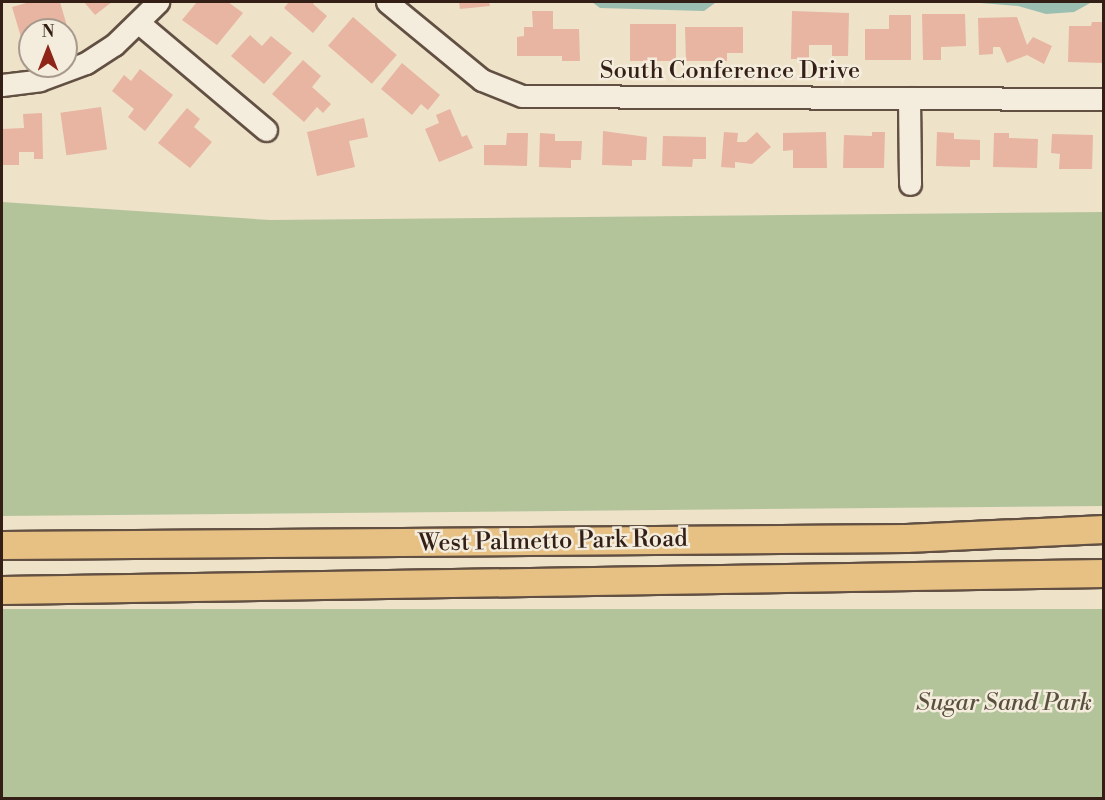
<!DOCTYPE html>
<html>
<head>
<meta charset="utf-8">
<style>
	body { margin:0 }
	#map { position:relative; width:1105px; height:800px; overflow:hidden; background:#eee2c9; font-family:"Libre Bodoni",serif }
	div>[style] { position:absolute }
	.green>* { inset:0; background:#b3c49b; transform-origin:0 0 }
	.water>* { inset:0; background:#9abfb1 }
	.building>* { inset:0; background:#e7b5a1; transform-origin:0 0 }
	.roads { filter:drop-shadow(2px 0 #625043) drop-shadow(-2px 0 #625043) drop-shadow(0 2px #625043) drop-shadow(0 -2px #625043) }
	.minor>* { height:21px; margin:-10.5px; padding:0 10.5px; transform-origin:10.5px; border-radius:10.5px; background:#f4ecdc }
	.major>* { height:27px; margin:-13.5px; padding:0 13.5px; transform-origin:13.5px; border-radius:13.5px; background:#e7c184 }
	span { translate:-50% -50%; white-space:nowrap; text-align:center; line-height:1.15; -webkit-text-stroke:5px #f4ecdc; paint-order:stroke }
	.street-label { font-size:24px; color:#331f16 }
	.park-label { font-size:24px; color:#59513e; font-style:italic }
	.frame { position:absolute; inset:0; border:3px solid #331f16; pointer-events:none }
	.north { position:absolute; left:18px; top:18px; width:60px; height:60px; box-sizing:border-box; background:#f4ecdc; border:2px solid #a79a8d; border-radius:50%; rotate:0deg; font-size:16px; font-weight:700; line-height:24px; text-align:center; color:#331f16 }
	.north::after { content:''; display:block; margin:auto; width:21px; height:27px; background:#8f2418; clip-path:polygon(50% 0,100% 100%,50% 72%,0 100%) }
</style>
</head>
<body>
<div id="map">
	<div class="green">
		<div style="clip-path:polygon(2px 202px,270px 220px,1103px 212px,1103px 506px,2px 516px)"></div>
		<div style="left:1103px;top:609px;width:189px;height:1101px;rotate:90deg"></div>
	</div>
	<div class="water">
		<div style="clip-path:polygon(592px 2px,740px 2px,715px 3px,704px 11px,600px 8px)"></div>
		<div style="clip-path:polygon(757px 2px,1092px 2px,1074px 12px,1046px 14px,1018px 6px,968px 2px)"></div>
	</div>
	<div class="building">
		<div style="clip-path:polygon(30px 2px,60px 2px,69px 33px,30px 30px,30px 46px,24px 47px,12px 7px)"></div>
		<div style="clip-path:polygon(84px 2px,112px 2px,95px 15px)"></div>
		<div style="clip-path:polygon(197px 2px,228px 2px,243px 13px,217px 45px,182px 20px)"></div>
		<div style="clip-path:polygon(289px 2px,315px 2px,313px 4px,327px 16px,313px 33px,284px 8px)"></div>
		<div style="clip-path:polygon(459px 2px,489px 2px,490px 6px,460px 9px)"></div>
		<div style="clip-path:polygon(532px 11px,553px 11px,553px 29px,579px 29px,580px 61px,562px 61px,562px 56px,517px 56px,517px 37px,524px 36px,524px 27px,533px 27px)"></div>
		<div style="clip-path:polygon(792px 11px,849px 13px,848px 56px,832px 56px,832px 45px,809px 45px,809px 59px,791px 59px)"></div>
		<div style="clip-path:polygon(922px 14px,965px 14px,966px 46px,941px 47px,941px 60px,923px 60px)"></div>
		<div style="clip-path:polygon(889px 15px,911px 15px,911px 60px,865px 60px,865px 29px,889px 29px)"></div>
		<div style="left:353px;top:17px;width:58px;height:38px;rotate:41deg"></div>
		<div style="clip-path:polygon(1017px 17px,1027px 45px,1033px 37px,1052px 46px,1044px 64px,1027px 55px,1007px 63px,1000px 47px,993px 47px,993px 54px,979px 55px,978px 18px)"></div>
		<div style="clip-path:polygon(1092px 22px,1104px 22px,1104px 63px,1068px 62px,1069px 26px,1091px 26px)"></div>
		<div style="left:630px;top:24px;width:46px;height:37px"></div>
		<div style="clip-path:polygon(685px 27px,743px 27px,743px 53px,727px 53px,727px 61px,686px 61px)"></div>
		<div style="clip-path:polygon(250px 35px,262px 46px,271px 36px,292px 53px,264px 84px,231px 56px)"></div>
		<div style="clip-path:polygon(303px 60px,321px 76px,312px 87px,331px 104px,323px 113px,317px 107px,304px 122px,272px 94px)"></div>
		<div style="clip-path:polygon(402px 63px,440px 95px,428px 110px,421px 104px,412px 115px,381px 89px)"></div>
		<div style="clip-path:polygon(140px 69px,173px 95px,145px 131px,128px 117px,134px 109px,112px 91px,124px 75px,131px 81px)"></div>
		<div style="left:101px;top:107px;width:43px;height:41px;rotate:82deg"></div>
		<div style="clip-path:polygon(187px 108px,200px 119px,194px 127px,212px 142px,190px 168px,158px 143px)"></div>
		<div style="clip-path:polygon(450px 109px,462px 137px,467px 135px,473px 148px,439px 162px,425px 129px,439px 123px,436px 115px)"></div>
		<div style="clip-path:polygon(42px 113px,43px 159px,34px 159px,34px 152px,19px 152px,19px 165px,2px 165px,2px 129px,24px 128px,23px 114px)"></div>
		<div style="clip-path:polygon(364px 118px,368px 137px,349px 141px,355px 167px,317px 176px,307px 132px)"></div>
		<div style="clip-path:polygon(603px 131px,647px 137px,646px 160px,632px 160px,632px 166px,602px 165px)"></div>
		<div style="clip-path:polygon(724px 132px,738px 133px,737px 142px,746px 142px,757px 132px,771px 147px,752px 164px,735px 162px,735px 168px,721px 167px)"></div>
		<div style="clip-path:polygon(826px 132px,827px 168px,793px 168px,793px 150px,783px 151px,783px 133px)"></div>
		<div style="clip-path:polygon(872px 132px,885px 132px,884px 168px,843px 168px,844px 135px,872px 136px)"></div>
		<div style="clip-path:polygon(937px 132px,954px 133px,954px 139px,980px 140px,980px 160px,970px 160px,970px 167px,936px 166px)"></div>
		<div style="clip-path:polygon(507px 133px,528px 133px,527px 166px,484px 165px,484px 145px,506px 145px)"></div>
		<div style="clip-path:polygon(540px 133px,555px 134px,555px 141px,582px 141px,581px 160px,571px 160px,571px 168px,539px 167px)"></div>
		<div style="clip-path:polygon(994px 133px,1009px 133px,1009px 138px,1038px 139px,1037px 168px,993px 167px)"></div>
		<div style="clip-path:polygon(1052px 134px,1093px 135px,1092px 169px,1059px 169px,1060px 154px,1051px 153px)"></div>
		<div style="clip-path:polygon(663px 136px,706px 137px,706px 159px,693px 159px,692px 167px,662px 166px)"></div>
	</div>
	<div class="roads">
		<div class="minor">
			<div style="left:387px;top:2px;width:123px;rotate:39.4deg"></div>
			<div style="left:482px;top:80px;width:43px;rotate:21.8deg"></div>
			<div style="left:522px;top:96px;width:582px;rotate:0.3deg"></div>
			<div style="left:139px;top:23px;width:166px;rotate:40.1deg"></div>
			<div style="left:2px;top:85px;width:38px;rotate:-7deg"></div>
			<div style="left:40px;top:80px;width:49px;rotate:-20.3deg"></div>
			<div style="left:86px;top:63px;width:33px;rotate:-33deg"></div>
			<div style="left:114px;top:45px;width:62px;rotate:-44.3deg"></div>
			<div style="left:909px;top:98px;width:86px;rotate:89.3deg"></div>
		</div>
		<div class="major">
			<div style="left:2px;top:545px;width:904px;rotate:-0.44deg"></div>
			<div style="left:906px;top:538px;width:198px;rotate:-2.6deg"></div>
			<div style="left:2px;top:590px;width:1102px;rotate:-0.88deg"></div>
		</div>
	</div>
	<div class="street-label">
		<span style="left:730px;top:72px">South Conference Drive</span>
		<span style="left:553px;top:542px;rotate:-1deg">West Palmetto Park Road</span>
	</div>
	<div class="park-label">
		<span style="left:1004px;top:704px">Sugar Sand Park</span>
	</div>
	<div class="frame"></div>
	<div class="north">N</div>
</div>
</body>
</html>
